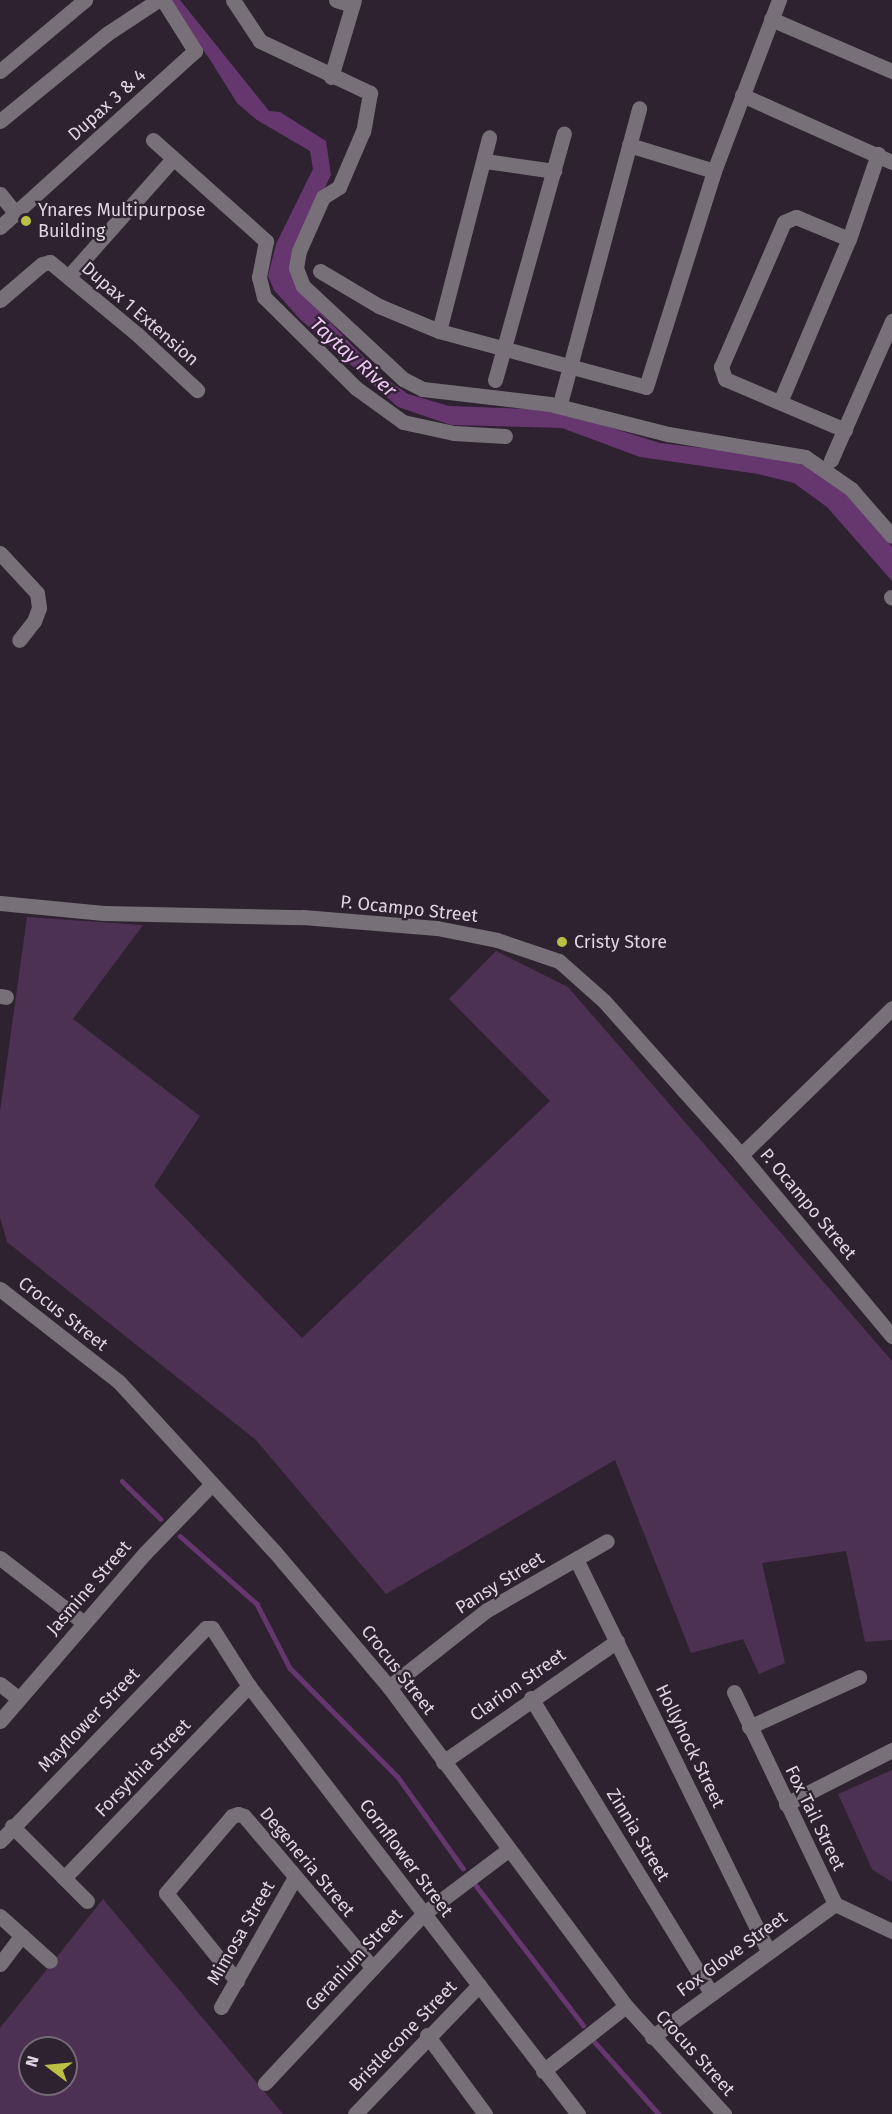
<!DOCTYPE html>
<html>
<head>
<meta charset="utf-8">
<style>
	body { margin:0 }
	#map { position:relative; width:892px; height:2114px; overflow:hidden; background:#2e2130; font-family:"Fira Sans",sans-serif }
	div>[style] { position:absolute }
	.green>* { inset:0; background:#4d3152 }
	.water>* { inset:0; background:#66376f }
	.stream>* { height:4.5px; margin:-2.25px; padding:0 2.25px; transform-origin:2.25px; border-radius:2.25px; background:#66376f }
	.minor>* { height:15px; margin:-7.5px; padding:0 7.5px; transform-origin:7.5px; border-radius:7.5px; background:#777078 }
	.dots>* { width:16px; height:16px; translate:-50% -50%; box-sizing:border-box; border:3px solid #2e2130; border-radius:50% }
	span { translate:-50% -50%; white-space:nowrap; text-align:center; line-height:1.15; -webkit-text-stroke:4.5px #2e2130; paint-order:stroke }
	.street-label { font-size:18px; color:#dfd6e1 }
	.poi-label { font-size:18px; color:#dfd6e1 }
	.left { translate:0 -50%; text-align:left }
	.water-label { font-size:20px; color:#f0c6f7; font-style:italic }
	.north { position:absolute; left:18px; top:2036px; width:60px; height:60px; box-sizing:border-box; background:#2e2130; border:2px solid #756977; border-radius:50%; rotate:286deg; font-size:16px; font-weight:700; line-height:24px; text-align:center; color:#dfd6e1 }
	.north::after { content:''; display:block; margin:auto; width:21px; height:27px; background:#bbc044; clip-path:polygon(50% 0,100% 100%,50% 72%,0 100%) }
</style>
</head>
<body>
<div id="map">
	<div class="green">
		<div style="clip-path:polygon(27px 917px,143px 925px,73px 1019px,200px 1116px,154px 1186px,302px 1338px,550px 1101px,449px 999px,496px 951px,568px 987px,892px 1361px,892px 1640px,865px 1642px,846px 1551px,762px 1563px,785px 1663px,759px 1674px,743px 1639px,691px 1653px,615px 1460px,386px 1594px,256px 1440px,7px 1242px,0 1217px,0 1111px)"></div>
		<div style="clip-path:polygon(892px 1770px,892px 1882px,872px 1869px,838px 1794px)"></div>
		<div style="clip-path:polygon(evenodd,103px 1899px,283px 2114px,0 2114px,0 2028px,103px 1899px,30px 2048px,66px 2048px,66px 2084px,30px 2084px,30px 2048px)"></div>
	</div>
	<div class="water">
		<div style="clip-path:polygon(165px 0,180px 0,269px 111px,280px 112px,326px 141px,331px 175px,303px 233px,300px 291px,383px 377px,408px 394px,449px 406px,554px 410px,660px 443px,779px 457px,818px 470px,859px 505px,892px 547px,892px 581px,827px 507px,794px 483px,758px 474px,640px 457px,562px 428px,451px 425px,398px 407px,300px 319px,274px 290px,268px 276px,276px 244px,313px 169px,310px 151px,257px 120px,237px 103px,209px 58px)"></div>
	</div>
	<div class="stream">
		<div style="left:122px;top:1481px;width:54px;rotate:44.3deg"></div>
		<div style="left:180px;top:1536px;width:103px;rotate:41.4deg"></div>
		<div style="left:257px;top:1604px;width:72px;rotate:62.7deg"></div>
		<div style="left:290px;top:1668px;width:153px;rotate:45.3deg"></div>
		<div style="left:398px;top:1777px;width:112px;rotate:54.5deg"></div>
		<div style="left:475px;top:1884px;width:178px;rotate:52.5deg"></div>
		<div style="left:593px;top:2040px;width:99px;rotate:48.3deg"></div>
	</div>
	<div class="minor">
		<div style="left:233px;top:0;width:49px;rotate:56.6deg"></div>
		<div style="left:260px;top:41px;width:122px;rotate:25.3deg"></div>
		<div style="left:370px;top:93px;width:39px;rotate:100deg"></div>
		<div style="left:363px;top:131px;width:61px;rotate:113.2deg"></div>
		<div style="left:339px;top:187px;width:19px;rotate:148deg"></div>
		<div style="left:323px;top:197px;width:59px;rotate:114deg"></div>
		<div style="left:299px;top:251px;width:17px;rotate:100deg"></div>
		<div style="left:296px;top:268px;width:19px;rotate:69deg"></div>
		<div style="left:303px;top:286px;width:137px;rotate:42.9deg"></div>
		<div style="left:403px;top:379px;width:22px;rotate:27deg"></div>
		<div style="left:423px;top:389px;width:128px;rotate:6.7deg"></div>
		<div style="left:550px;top:404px;width:122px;rotate:14.3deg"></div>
		<div style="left:668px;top:434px;width:139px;rotate:9.5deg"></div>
		<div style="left:805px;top:457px;width:56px;rotate:34.8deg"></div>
		<div style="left:851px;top:489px;width:62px;rotate:48.9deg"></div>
		<div style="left:336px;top:0;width:17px;rotate:17deg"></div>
		<div style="left:771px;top:19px;width:132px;rotate:23.3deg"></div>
		<div style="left:0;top:71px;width:111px;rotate:-39.9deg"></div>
		<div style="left:331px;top:77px;width:80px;rotate:-73.4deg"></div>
		<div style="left:742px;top:95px;width:164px;rotate:24.1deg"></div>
		<div style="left:0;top:121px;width:139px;rotate:-39.2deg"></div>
		<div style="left:108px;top:33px;width:60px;rotate:-33.4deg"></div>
		<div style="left:153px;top:140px;width:152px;rotate:41.8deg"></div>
		<div style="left:266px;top:241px;width:37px;rotate:101deg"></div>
		<div style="left:259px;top:277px;width:21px;rotate:76deg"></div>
		<div style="left:264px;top:297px;width:129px;rotate:44.7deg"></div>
		<div style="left:356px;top:388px;width:58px;rotate:35.9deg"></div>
		<div style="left:403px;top:422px;width:52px;rotate:12.2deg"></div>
		<div style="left:454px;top:433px;width:51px;rotate:3.4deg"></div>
		<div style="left:629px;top:145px;width:89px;rotate:17deg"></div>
		<div style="left:485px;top:161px;width:70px;rotate:8.2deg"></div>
		<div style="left:0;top:194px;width:26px;rotate:51deg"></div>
		<div style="left:0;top:227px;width:263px;rotate:-42.1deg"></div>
		<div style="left:195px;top:51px;width:60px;rotate:-122.1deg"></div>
		<div style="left:320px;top:271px;width:69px;rotate:30.7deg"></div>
		<div style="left:379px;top:306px;width:65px;rotate:22.6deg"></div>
		<div style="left:439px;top:331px;width:214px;rotate:15.1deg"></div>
		<div style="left:646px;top:387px;width:226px;rotate:-72.5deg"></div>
		<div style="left:714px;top:171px;width:183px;rotate:-69.2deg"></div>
		<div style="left:69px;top:276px;width:157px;rotate:-48.4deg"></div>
		<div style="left:0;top:300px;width:55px;rotate:-40.6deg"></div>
		<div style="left:42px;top:264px;width:8px;rotate:-14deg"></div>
		<div style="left:50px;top:262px;width:114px;rotate:39.7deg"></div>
		<div style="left:138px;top:335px;width:81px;rotate:43deg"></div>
		<div style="left:439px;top:331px;width:200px;rotate:-75.5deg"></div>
		<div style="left:495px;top:380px;width:256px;rotate:-74.4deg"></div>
		<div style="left:561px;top:400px;width:302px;rotate:-75deg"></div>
		<div style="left:780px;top:402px;width:177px;rotate:-67.1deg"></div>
		<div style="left:849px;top:239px;width:90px;rotate:-71.2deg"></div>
		<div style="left:845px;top:430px;width:130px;rotate:-157deg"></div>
		<div style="left:725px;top:379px;width:13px;rotate:-108deg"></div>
		<div style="left:721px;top:367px;width:158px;rotate:-66.5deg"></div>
		<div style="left:784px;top:222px;width:13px;rotate:-23deg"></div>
		<div style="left:796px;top:217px;width:57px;rotate:22.5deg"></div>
		<div style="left:831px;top:460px;width:152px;rotate:-66.3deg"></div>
		<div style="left:0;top:553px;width:54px;rotate:47.2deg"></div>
		<div style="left:37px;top:593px;width:15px;rotate:82deg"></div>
		<div style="left:39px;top:608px;width:14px;rotate:111deg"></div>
		<div style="left:34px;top:621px;width:24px;rotate:128deg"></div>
		<div style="left:891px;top:597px;width:1px;rotate:45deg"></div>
		<div style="left:0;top:903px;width:104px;rotate:5.5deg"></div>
		<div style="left:104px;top:913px;width:199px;rotate:1.2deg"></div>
		<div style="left:303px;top:917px;width:134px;rotate:4.7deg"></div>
		<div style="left:437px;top:928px;width:61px;rotate:11.3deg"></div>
		<div style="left:497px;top:940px;width:65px;rotate:18.7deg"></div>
		<div style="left:559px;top:961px;width:60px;rotate:41.6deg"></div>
		<div style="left:604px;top:1001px;width:206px;rotate:48.3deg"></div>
		<div style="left:741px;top:1155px;width:236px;rotate:50.2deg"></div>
		<div style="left:0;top:996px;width:6px;rotate:9deg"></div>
		<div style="left:741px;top:1155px;width:211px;rotate:-44.2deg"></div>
		<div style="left:0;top:1289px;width:151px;rotate:38deg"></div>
		<div style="left:119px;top:1382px;width:229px;rotate:47.5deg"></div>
		<div style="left:274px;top:1551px;width:178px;rotate:49.8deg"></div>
		<div style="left:389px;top:1687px;width:397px;rotate:53.4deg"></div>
		<div style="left:626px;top:2006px;width:146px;rotate:47.8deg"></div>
		<div style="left:0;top:1558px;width:106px;rotate:37.7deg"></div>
		<div style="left:576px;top:1559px;width:436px;rotate:63.9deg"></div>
		<div style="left:0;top:1684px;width:24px;rotate:38deg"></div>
		<div style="left:389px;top:1687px;width:125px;rotate:-38.2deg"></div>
		<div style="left:487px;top:1610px;width:138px;rotate:-29.9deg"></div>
		<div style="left:734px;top:1692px;width:235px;rotate:64.5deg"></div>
		<div style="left:835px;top:1904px;width:63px;rotate:25.3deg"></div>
		<div style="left:531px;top:1698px;width:346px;rotate:58.6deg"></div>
		<div style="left:0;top:1721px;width:222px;rotate:-49.2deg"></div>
		<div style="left:145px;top:1553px;width:95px;rotate:-45.9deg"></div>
		<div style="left:749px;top:1727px;width:121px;rotate:-24.4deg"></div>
		<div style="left:443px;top:1762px;width:212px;rotate:-34.8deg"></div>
		<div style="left:786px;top:1804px;width:119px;rotate:-27deg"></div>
		<div style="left:12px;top:1826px;width:106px;rotate:45deg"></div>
		<div style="left:0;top:1841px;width:296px;rotate:-46deg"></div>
		<div style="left:206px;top:1628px;width:6px"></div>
		<div style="left:212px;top:1628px;width:69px;rotate:57.5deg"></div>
		<div style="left:249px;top:1686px;width:540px;rotate:52.45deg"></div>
		<div style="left:64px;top:1878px;width:267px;rotate:-46.1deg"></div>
		<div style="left:0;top:1916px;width:67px;rotate:42deg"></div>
		<div style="left:0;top:1964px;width:36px;rotate:-53deg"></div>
		<div style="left:237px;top:1981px;width:113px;rotate:-128.9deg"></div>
		<div style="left:166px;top:1893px;width:101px;rotate:-49.4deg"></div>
		<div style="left:232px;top:1816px;width:6px;rotate:-18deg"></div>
		<div style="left:238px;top:1814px;width:6px;rotate:18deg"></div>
		<div style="left:244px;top:1816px;width:199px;rotate:49.7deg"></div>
		<div style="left:221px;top:2007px;width:147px;rotate:-60.3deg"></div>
		<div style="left:427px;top:2035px;width:98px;rotate:53.7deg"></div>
		<div style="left:652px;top:2037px;width:226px;rotate:-36deg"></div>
		<div style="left:543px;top:2071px;width:105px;rotate:-38.1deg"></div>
		<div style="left:265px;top:2083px;width:231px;rotate:-46.9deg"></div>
		<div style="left:423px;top:1914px;width:106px;rotate:-37deg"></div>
		<div style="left:355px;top:2114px;width:179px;rotate:-46.1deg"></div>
	</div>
	<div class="dots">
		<div style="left:26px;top:221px;background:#bbc044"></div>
		<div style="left:562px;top:942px;background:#bbc044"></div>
	</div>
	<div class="street-label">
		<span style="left:107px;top:105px;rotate:-42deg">Dupax 3 &amp; 4</span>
		<span style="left:140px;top:314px;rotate:41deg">Dupax 1 Extension</span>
		<span style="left:409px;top:909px;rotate:6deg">P. Ocampo Street</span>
		<span style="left:808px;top:1204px;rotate:50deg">P. Ocampo Street</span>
		<span style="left:63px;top:1314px;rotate:38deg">Crocus Street</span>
		<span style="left:500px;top:1583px;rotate:-32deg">Pansy Street</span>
		<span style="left:89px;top:1588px;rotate:-49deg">Jasmine Street</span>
		<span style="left:398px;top:1670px;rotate:52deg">Crocus Street</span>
		<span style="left:518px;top:1685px;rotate:-35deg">Clarion Street</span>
		<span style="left:89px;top:1720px;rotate:-46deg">Mayflower Street</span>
		<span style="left:690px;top:1746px;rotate:64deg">Hollyhock Street</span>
		<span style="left:143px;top:1768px;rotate:-46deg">Forsythia Street</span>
		<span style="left:815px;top:1818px;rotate:64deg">Fox Tail Street</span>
		<span style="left:638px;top:1835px;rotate:59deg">Zinnia Street</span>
		<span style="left:406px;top:1858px;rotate:53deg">Cornflower Street</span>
		<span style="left:307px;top:1862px;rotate:50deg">Degeneria Street</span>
		<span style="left:241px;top:1933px;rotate:-60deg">Mimosa Street</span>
		<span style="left:732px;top:1954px;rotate:-36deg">Fox Glove Street</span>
		<span style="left:354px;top:1960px;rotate:-47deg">Geranium Street</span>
		<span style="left:403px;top:2036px;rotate:-46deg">Bristlecone Street</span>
		<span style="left:695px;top:2053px;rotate:48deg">Crocus Street</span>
	</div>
	<div class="poi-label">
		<span class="left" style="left:38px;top:221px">Ynares Multipurpose<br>Building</span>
		<span class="left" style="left:574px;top:942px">Cristy Store</span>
	</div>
	<div class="water-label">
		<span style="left:353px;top:357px;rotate:42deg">Taytay River</span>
	</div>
	<div class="north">N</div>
</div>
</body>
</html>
